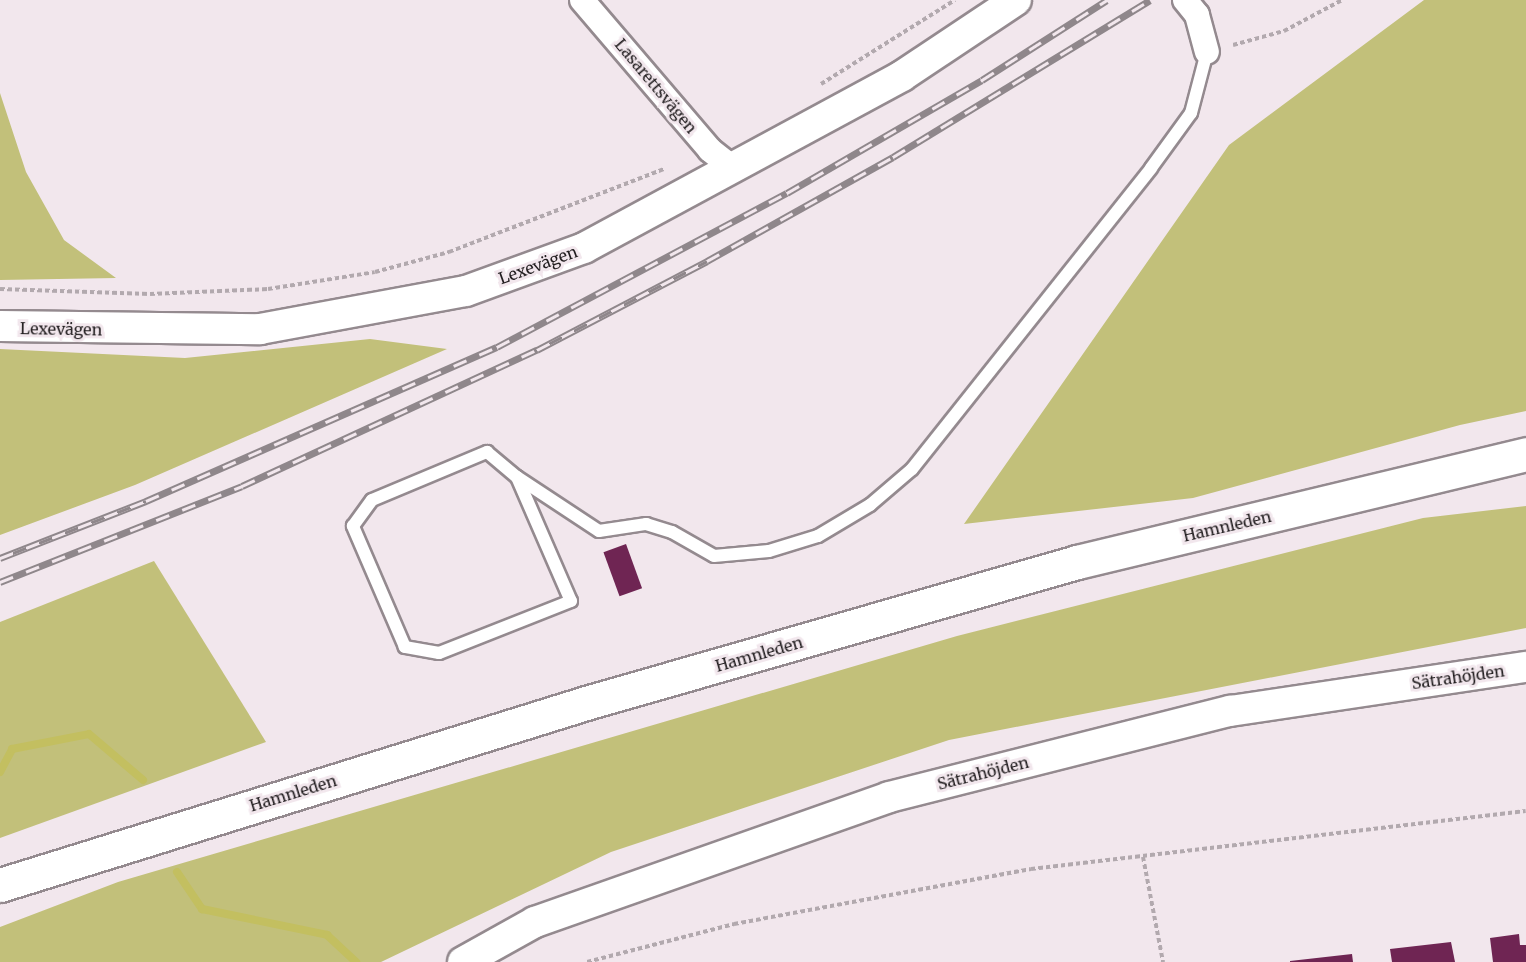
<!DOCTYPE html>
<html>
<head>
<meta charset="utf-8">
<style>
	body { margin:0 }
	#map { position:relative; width:1526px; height:962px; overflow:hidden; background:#f2e7ed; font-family:Merriweather,serif }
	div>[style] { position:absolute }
	.green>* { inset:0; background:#c2c07a }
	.stream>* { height:8px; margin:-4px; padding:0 4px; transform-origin:4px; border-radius:4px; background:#c3bf60 }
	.building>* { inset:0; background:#6f2553; transform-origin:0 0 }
	.path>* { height:4px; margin-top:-2px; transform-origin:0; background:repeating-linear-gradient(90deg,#b2a9ae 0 4.5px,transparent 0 7.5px) }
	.roads { filter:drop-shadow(2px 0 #948a8f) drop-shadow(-2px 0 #948a8f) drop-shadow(0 2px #948a8f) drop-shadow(0 -2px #948a8f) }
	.service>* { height:12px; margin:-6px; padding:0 6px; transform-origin:6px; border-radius:6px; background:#fff }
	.minor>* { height:24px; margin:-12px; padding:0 12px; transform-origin:12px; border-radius:12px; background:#fff }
	.tertiary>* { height:30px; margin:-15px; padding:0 15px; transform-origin:15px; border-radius:15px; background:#fff }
	.secondary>* { height:33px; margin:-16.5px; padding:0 16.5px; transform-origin:16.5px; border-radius:16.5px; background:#fff }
	.rail>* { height:7px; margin-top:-3.5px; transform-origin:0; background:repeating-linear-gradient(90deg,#f2e7ed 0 14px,#8f878b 0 28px); box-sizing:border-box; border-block:2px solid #8f878b }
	span { translate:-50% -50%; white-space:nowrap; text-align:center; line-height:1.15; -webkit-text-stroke:6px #f2e7ed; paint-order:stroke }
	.street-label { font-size:16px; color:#211d1f }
</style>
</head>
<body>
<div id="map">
	<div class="green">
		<div style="clip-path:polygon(1424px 0,1526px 0,1526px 411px,1460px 425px,1193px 498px,964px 524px,1229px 145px)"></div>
		<div style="clip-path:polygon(0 93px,26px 172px,64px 240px,116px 278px,0 280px)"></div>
		<div style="clip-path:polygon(370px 339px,447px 349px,135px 485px,0 535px,0 349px,185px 358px)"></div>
		<div style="clip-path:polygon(1526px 506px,1526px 628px,949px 740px,611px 852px,381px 962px,0 962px,0 927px,118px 882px,957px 636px,1423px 518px)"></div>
		<div style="clip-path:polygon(154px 561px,266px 742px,0 838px,0 622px)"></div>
	</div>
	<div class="stream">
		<div style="left:0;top:772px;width:26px;rotate:-62deg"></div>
		<div style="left:12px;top:749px;width:78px;rotate:-11deg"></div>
		<div style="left:89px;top:734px;width:71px;rotate:40.4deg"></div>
		<div style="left:177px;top:872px;width:45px;rotate:56deg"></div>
		<div style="left:202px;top:909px;width:128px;rotate:11.7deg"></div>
		<div style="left:327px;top:935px;width:40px;rotate:43deg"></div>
	</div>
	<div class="building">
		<div style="left:626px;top:544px;width:47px;height:24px;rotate:70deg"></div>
		<div style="clip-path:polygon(1519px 934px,1520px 945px,1526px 945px,1526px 962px,1493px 962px,1490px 938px)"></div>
		<div style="clip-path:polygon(1451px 942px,1455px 962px,1392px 962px,1390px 949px)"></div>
		<div style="clip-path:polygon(1352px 954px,1353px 962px,1290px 962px,1290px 961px)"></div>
	</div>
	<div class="path">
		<div style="left:1233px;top:45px;width:53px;rotate:-15.4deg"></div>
		<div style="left:1284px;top:31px;width:66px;rotate:-28.1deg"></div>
		<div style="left:821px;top:84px;width:158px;rotate:-32.1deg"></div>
		<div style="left:0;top:289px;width:150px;rotate:1.9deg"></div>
		<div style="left:150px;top:294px;width:118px;rotate:-2.4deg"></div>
		<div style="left:268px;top:289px;width:108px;rotate:-9deg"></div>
		<div style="left:375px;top:272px;width:77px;rotate:-15.1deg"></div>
		<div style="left:449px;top:252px;width:230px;rotate:-21.1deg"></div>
		<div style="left:1143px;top:857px;width:107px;rotate:79.2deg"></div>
		<div style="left:587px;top:962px;width:152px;rotate:-14.5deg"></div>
		<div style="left:734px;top:924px;width:302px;rotate:-10.5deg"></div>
		<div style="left:1031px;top:869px;width:498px;rotate:-6.7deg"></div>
	</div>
	<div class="roads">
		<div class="service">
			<div style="left:487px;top:452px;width:39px;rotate:40deg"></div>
			<div style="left:517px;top:477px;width:135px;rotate:66.5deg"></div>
			<div style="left:571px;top:601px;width:142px;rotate:158.5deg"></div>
			<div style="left:439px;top:653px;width:35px;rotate:-170deg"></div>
			<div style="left:405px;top:647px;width:132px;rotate:-113.3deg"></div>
			<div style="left:353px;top:526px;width:32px;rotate:-54deg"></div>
			<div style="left:372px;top:500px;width:125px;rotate:-22.7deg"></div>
			<div style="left:517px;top:477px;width:98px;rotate:33.4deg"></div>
			<div style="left:599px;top:531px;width:48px;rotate:-8.5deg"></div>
			<div style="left:646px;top:524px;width:27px;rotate:17deg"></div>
			<div style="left:672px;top:532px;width:48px;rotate:29.7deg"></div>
			<div style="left:714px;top:556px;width:55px;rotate:-5.2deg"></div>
			<div style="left:769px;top:551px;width:51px;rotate:-17deg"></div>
			<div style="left:818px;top:536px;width:61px;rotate:-30.8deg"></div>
			<div style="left:870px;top:505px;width:55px;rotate:-40.6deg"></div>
			<div style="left:912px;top:469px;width:384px;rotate:-51.5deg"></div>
			<div style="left:1151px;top:168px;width:68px;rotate:-54deg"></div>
			<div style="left:1191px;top:113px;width:63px;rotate:-75.3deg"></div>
		</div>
		<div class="minor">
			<div style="left:582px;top:0;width:197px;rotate:49.5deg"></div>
			<div style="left:710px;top:150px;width:31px;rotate:38deg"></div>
			<div style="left:1185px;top:0;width:19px;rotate:51deg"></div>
			<div style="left:1197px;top:15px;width:38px;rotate:75deg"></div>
		</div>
		<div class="tertiary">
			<div style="left:0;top:326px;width:260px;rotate:0.7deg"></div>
			<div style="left:260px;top:329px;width:209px;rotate:-10.5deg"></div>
			<div style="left:466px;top:291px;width:126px;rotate:-20deg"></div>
			<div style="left:584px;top:248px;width:362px;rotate:-28.4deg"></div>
			<div style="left:902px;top:76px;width:137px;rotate:-33.7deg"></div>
			<div style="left:463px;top:962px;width:82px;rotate:-29.1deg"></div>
			<div style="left:535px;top:922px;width:375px;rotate:-19.4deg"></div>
			<div style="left:889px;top:797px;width:352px;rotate:-14.2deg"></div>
			<div style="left:1230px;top:711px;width:299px;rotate:-8.5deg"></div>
		</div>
		<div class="secondary">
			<div style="left:0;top:885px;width:614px;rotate:-17.25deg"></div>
			<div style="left:586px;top:703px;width:511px;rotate:-16.02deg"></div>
			<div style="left:1077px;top:562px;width:462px;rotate:-13.5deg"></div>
		</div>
	</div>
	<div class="rail">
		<div style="left:0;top:558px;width:157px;rotate:-21.3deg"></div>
		<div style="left:146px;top:501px;width:383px;rotate:-23.7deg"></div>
		<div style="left:497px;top:347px;width:328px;rotate:-28deg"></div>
		<div style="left:787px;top:193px;width:225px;rotate:-30.1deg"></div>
		<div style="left:982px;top:80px;width:148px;rotate:-32.6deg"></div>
		<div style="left:0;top:582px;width:260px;rotate:-21.6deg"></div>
		<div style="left:242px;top:486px;width:325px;rotate:-24.8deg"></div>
		<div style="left:537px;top:350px;width:192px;rotate:-27.6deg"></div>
		<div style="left:707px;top:261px;width:213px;rotate:-29.2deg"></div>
		<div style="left:893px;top:157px;width:301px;rotate:-31.4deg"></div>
	</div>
	<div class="street-label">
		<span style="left:656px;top:86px;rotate:50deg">Lasarettsvägen</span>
		<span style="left:538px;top:265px;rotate:-20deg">Lexevägen</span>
		<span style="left:61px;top:329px;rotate:1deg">Lexevägen</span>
		<span style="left:1227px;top:526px;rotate:-13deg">Hamnleden</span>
		<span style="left:759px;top:654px;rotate:-16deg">Hamnleden</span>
		<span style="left:1458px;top:677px;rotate:-8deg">Sätrahöjden</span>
		<span style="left:983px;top:773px;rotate:-14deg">Sätrahöjden</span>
		<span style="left:293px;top:793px;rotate:-17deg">Hamnleden</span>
	</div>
</div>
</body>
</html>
